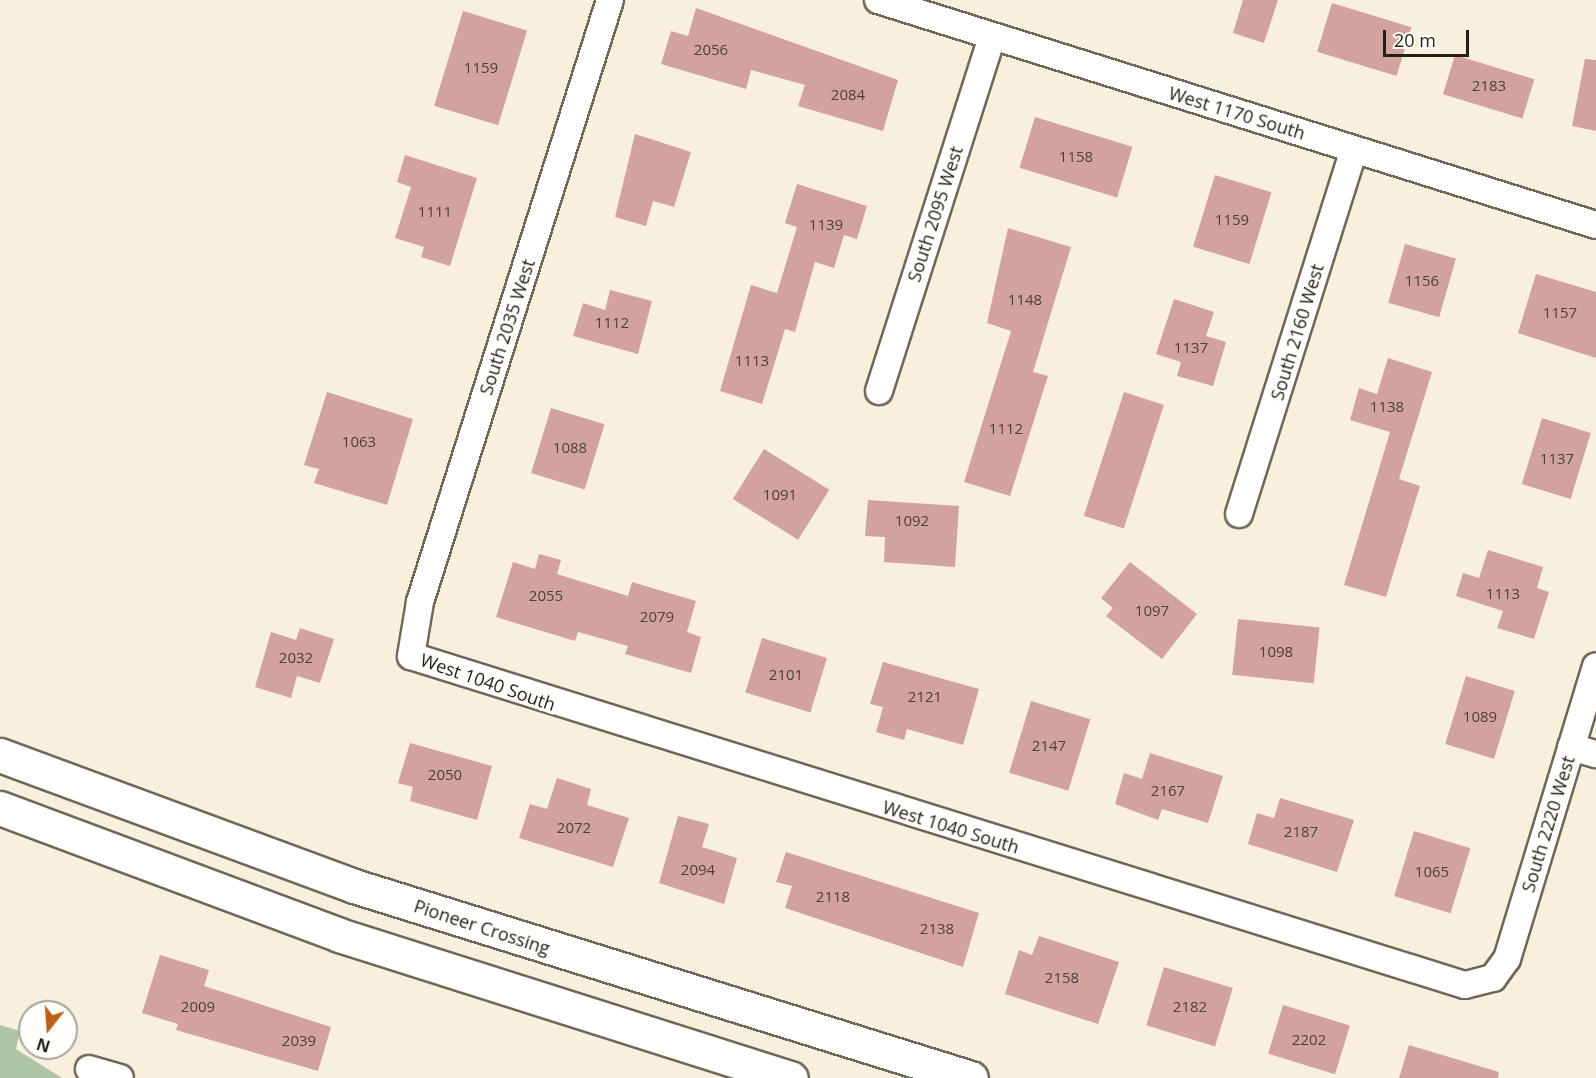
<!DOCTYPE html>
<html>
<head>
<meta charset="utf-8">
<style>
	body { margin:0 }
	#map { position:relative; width:1596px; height:1078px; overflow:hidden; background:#f8efdd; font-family:"Open Sans",sans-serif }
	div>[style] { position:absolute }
	.green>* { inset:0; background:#aec5a4 }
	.building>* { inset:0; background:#d2a39d; transform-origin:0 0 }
	.roads { filter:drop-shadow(2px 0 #6f6758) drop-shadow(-2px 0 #6f6758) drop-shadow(0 2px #6f6758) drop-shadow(0 -2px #6f6758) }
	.minor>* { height:26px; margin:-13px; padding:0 13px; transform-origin:13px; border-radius:13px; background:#fff }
	.trunk>* { height:33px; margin:-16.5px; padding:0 16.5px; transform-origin:16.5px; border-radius:16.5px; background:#fff }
	span { translate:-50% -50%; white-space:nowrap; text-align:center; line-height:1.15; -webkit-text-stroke:6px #fefdf9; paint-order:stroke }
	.number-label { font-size:15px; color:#4e3f39 }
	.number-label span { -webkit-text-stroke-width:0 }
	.street-label { font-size:18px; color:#221e18 }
	.north { position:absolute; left:18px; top:1000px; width:60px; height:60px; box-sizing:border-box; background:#fefdf9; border:2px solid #a6a49f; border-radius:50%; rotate:197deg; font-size:16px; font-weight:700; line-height:24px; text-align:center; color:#221e18 }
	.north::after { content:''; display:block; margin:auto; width:21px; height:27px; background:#be5f19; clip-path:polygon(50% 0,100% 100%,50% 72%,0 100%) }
	.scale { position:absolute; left:1383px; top:30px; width:86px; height:27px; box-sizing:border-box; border:3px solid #221e18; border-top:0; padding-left:8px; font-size:18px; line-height:21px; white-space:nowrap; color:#221e18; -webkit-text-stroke:4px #fefdf9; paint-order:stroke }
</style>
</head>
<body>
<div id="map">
	<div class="green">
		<div style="clip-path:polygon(0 1025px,20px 1031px,16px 1049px,62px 1078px,0 1078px)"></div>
	</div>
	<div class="building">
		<div style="clip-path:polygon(1243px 0,1278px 0,1264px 43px,1233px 33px)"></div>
		<div style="left:1332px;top:3px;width:83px;height:51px;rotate:17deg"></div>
		<div style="clip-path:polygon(696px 8px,898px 80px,883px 131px,798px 106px,805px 85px,751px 70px,746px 89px,661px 64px,671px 31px,688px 36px)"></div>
		<div style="left:463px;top:11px;width:67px;height:99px;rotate:17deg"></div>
		<div style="left:1455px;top:55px;width:83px;height:41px;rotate:17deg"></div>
		<div style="clip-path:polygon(1585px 59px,1596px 60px,1596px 131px,1572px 126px)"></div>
		<div style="left:1035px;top:117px;width:102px;height:53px;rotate:17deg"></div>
		<div style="clip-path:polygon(635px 134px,691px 152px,674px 207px,653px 201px,646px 226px,615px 217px)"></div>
		<div style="clip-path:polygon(405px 155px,477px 178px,450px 266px,421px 257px,424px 247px,395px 238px,411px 187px,397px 182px)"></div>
		<div style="left:1215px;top:175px;width:59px;height:75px;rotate:17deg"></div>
		<div style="clip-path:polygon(797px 184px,867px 206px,857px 239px,844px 235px,834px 268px,815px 262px,795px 332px,785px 329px,762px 404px,720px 391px,751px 285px,777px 293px,797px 227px,785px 223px)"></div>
		<div style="clip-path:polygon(1008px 228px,1071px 247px,1033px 372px,1048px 376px,1010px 496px,964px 482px,1011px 331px,987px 323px)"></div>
		<div style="left:1405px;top:244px;width:53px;height:61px;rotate:16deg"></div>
		<div style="clip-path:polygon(1536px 274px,1596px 292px,1596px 358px,1518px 333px)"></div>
		<div style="clip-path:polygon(610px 290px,652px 301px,638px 354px,573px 336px,583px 303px,605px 310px)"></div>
		<div style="clip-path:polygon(1174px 299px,1214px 312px,1206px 336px,1226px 342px,1213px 386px,1177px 376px,1181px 362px,1156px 354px)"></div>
		<div style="clip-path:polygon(1388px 358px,1432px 372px,1399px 479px,1420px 486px,1386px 597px,1344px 585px,1390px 432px,1350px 420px,1359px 388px,1377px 394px)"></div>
		<div style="clip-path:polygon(327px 392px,413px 419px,387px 505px,314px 483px,319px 469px,304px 465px)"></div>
		<div style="left:1124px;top:392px;width:42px;height:130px;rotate:18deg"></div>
		<div style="left:551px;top:408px;width:56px;height:68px;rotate:17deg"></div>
		<div style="left:1542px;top:418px;width:51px;height:69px;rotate:17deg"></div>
		<div style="left:764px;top:449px;width:77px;height:59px;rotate:32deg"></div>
		<div style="clip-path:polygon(868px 500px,959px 506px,955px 567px,884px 562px,885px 537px,865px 536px)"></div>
		<div style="clip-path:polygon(1488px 550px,1543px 567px,1537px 588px,1549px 592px,1534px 639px,1497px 628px,1503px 611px,1456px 596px,1463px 573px,1479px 578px)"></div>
		<div style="clip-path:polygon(539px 554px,561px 560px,557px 574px,628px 596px,632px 582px,696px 601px,687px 632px,701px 637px,691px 673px,625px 654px,628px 646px,578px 632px,575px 641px,496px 617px,513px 562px,535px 569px)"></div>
		<div style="clip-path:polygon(1130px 562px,1197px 614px,1162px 659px,1106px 616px,1113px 608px,1101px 598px)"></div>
		<div style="left:1238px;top:619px;width:82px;height:56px;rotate:6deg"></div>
		<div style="clip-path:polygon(300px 628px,334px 639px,320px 683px,297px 676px,291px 698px,255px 687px,271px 632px,296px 640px)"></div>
		<div style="left:762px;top:638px;width:68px;height:57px;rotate:17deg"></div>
		<div style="clip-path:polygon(883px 662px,979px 689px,963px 745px,907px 729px,904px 740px,876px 732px,883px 707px,870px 704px)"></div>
		<div style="left:1466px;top:676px;width:51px;height:71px;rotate:17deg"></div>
		<div style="left:1031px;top:701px;width:62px;height:75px;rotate:17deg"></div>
		<div style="clip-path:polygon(410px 743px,492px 766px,477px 820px,410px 801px,413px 787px,398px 783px)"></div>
		<div style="clip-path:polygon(1150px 753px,1223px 776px,1208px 823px,1162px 809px,1158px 820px,1115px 804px,1124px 773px,1142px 779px)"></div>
		<div style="clip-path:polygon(557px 778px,591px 789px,587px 805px,629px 818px,613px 867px,519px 838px,530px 804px,547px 809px)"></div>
		<div style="clip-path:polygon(1280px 798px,1354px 820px,1337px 872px,1248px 844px,1257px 813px,1274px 818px)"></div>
		<div style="clip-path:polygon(678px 816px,709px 824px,702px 847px,737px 858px,724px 904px,659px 883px)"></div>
		<div style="left:1414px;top:831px;width:59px;height:68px;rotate:17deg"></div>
		<div style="clip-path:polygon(786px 852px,979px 913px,963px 967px,785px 908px,792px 886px,776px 882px)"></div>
		<div style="clip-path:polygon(1039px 936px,1119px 962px,1098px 1024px,1005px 994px,1019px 950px,1032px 955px)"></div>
		<div style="clip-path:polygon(160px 955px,209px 970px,204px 986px,331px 1027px,318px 1071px,176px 1030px,178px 1024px,142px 1013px)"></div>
		<div style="left:1164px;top:967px;width:72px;height:61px;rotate:17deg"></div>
		<div style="left:1283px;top:1005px;width:70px;height:51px;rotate:17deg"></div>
		<div style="clip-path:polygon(1409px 1045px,1499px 1072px,1498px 1078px,1399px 1078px)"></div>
	</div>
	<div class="roads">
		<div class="minor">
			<div style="left:610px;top:0;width:631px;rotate:107.52deg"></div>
			<div style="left:420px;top:602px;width:55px;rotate:99.5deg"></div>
			<div style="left:411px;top:656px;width:1104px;rotate:17.34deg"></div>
			<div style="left:1465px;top:985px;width:29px;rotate:-14deg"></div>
			<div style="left:1493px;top:978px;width:24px;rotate:-54deg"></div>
			<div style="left:1507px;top:959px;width:306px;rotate:-73.1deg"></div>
			<div style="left:878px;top:0;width:752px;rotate:17.4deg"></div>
			<div style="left:879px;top:391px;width:372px;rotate:-72.3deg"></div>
			<div style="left:1239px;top:514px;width:382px;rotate:-72.5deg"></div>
			<div style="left:1571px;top:747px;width:26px;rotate:16deg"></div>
			<div style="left:89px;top:1069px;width:32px;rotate:16deg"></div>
		</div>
		<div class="trunk">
			<div style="left:0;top:755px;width:377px;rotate:20.3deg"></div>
			<div style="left:354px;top:886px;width:646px;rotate:17.29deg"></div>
			<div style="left:0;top:808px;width:362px;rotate:20.5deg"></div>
			<div style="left:339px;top:935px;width:474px;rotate:17.6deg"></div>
		</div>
	</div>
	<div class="number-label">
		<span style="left:711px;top:50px">2056</span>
		<span style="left:481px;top:68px">1159</span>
		<span style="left:1489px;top:86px">2183</span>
		<span style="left:848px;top:95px">2084</span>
		<span style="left:1076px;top:157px">1158</span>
		<span style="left:435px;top:212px">1111</span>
		<span style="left:1232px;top:220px">1159</span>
		<span style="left:826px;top:225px">1139</span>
		<span style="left:1422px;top:281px">1156</span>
		<span style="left:1025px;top:300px">1148</span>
		<span style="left:1560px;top:313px">1157</span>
		<span style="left:612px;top:323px">1112</span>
		<span style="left:1191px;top:348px">1137</span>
		<span style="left:752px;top:361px">1113</span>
		<span style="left:1387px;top:407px">1138</span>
		<span style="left:1006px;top:429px">1112</span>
		<span style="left:359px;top:442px">1063</span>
		<span style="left:570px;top:448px">1088</span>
		<span style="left:1557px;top:459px">1137</span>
		<span style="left:780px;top:495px">1091</span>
		<span style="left:912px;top:521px">1092</span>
		<span style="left:1503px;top:594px">1113</span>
		<span style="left:546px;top:596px">2055</span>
		<span style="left:1152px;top:611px">1097</span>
		<span style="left:657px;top:617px">2079</span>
		<span style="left:1276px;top:652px">1098</span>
		<span style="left:296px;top:658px">2032</span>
		<span style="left:786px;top:675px">2101</span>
		<span style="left:925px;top:697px">2121</span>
		<span style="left:1480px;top:717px">1089</span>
		<span style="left:1049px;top:746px">2147</span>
		<span style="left:445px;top:775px">2050</span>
		<span style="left:1168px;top:791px">2167</span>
		<span style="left:574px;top:828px">2072</span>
		<span style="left:1301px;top:832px">2187</span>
		<span style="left:698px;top:870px">2094</span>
		<span style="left:1432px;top:872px">1065</span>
		<span style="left:833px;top:897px">2118</span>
		<span style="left:937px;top:929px">2138</span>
		<span style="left:1062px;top:978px">2158</span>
		<span style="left:198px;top:1007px">2009</span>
		<span style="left:1190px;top:1007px">2182</span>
		<span style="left:1309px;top:1040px">2202</span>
		<span style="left:299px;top:1041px">2039</span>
	</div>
	<div class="street-label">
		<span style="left:1237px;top:113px;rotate:17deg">West 1170 South</span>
		<span style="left:935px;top:214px;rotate:-72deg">South 2095 West</span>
		<span style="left:507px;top:327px;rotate:-72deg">South 2035 West</span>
		<span style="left:1297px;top:332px;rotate:-73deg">South 2160 West</span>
		<span style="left:488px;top:682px;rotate:19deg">West 1040 South</span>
		<span style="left:1548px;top:824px;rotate:-73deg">South 2220 West</span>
		<span style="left:951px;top:827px;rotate:17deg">West 1040 South</span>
		<span style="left:482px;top:927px;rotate:18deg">Pioneer Crossing</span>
	</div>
	<div class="north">N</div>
	<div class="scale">20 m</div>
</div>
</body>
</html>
